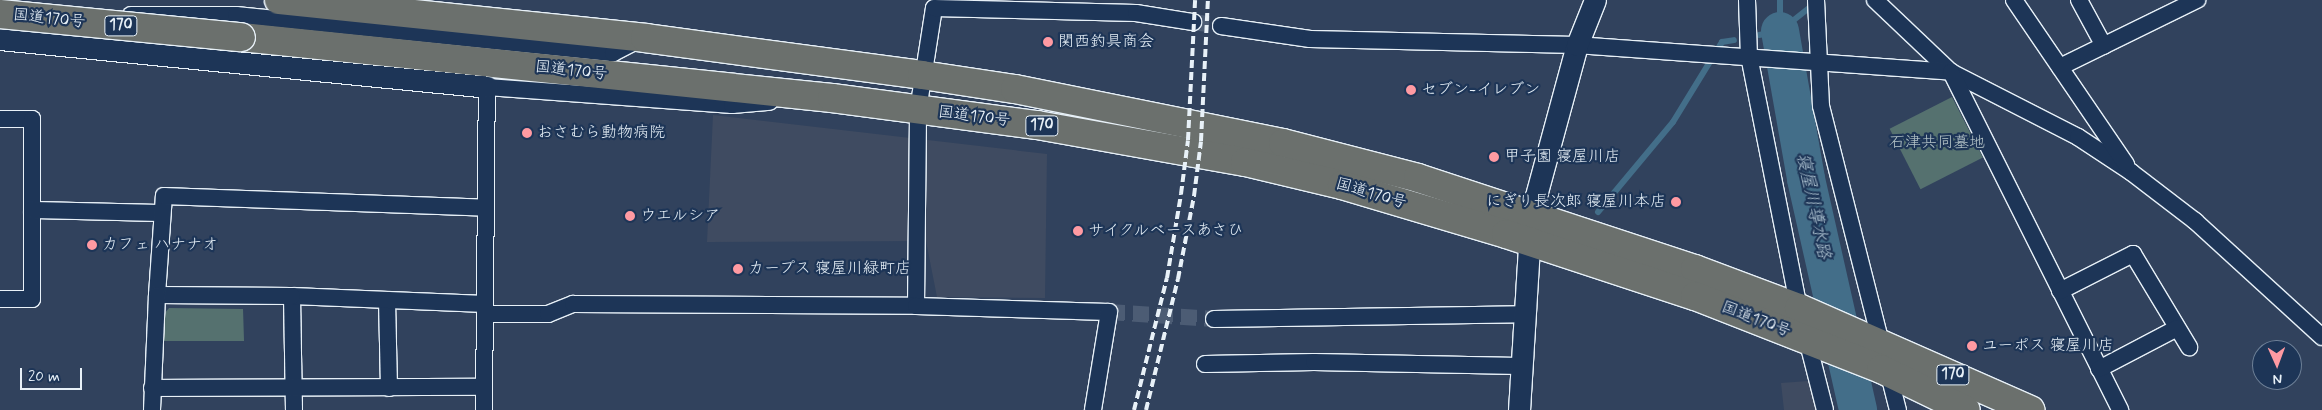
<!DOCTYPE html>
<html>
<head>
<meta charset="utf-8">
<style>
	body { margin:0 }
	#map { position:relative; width:2322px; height:410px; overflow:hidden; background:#31425d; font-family:Mynerve,"Klee One",sans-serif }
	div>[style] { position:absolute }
	.built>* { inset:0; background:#3f4b61 }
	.green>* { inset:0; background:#55716f; transform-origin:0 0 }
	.stream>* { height:6px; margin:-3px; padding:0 3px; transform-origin:3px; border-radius:3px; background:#436e89 }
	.river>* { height:38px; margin:-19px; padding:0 19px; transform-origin:19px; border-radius:19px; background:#436e89 }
	.minor-tunnel>* { height:16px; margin-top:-8px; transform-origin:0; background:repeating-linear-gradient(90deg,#4c5c74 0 16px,transparent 0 24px) }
	.roads { filter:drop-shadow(1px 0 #e8f1f8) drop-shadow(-1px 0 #e8f1f8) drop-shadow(0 1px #e8f1f8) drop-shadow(0 -1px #e8f1f8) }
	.minor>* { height:16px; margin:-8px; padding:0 8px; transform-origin:8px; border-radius:8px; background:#1d3557 }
	.tertiary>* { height:21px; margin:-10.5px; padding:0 10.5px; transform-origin:10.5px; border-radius:10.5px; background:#1d3557 }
	.trunk>* { height:28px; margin:-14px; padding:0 14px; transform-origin:14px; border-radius:14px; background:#6b706d }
	.rail>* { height:4px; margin-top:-2px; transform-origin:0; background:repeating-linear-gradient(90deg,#e8f1f8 0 8px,transparent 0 12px) }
	.bridges { filter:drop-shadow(1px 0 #e8f1f8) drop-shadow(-1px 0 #e8f1f8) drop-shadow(0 1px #e8f1f8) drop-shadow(0 -1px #e8f1f8) }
	.trunk-bridge>* { height:28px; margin:-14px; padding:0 14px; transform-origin:14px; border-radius:14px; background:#6b706d }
	.dots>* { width:14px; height:14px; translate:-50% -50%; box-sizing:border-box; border:2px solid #1d3557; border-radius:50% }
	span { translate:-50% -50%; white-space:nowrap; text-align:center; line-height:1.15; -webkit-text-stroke:4.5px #1d3557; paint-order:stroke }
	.shield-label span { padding:1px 4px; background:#1d3557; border:1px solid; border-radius:4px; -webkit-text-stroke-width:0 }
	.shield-label { font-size:15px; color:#e8f1f8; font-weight:700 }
	.street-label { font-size:16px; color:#e8f1f8 }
	.poi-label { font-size:16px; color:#e8f1f8 }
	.left { translate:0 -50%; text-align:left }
	.right { translate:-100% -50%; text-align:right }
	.park-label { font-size:16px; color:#b5c4c8 }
	.water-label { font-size:18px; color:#aec3d1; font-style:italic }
	.north { position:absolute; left:2252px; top:340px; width:50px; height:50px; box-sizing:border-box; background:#1d3557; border:1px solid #6e8097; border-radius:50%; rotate:178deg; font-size:14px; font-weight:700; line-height:20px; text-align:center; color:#e8f1f8 }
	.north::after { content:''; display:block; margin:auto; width:18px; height:22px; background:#ff9aa2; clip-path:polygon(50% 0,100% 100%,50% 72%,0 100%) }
	.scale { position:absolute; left:20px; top:368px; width:62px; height:22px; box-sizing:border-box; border:2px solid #e8f1f8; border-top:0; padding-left:6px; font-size:15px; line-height:18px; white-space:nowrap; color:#e8f1f8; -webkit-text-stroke:4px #1d3557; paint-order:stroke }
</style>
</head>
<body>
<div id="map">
	<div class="built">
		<div style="clip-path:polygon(713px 115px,1047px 154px,1045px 298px,937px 297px,926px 241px,707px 242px)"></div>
		<div style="clip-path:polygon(1808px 381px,1817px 410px,1784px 410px,1781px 383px)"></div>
	</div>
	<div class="green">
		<div style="left:1952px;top:97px;width:68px;height:70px;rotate:63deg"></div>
		<div style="clip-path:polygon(169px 308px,243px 309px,244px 341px,162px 341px,164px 314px)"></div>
	</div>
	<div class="stream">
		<div style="left:1780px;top:0;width:31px;rotate:90deg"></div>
		<div style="left:1759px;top:35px;width:21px;rotate:-11deg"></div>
		<div style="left:1780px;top:31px;width:43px;rotate:-38.5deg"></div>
		<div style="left:1598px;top:212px;width:117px;rotate:-50.2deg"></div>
		<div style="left:1673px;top:122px;width:94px;rotate:-58.5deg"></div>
		<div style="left:1722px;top:42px;width:12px;rotate:-9deg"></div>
	</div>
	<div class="river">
		<div style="left:1780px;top:31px;width:150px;rotate:80deg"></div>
		<div style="left:1806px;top:179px;width:237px;rotate:77.3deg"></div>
	</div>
	<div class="minor-tunnel">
		<div style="left:1193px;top:22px;width:28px;rotate:8deg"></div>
		<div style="left:1109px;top:312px;width:105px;rotate:3.8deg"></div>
	</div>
	<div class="roads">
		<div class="minor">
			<div style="left:1747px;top:0;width:56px;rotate:88deg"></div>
			<div style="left:1749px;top:56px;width:257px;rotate:78.8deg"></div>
			<div style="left:1799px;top:308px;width:105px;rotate:75.7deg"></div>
			<div style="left:1816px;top:0;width:106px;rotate:87.3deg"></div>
			<div style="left:1821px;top:106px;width:314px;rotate:75.8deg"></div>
			<div style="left:1875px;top:0;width:105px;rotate:43.5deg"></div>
			<div style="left:1951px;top:72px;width:143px;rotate:27.1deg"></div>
			<div style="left:2078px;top:137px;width:64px;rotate:33.4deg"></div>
			<div style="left:2131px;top:172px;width:81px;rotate:37.4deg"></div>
			<div style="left:2195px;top:221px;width:172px;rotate:42.4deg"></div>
			<div style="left:2014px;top:0;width:199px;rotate:55.7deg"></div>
			<div style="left:2079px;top:0;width:52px;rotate:61.5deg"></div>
			<div style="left:131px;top:15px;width:105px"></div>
			<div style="left:236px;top:15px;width:379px;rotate:5.8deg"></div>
			<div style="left:613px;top:53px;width:29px;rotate:-27deg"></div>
			<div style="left:1221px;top:26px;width:90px;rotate:8.3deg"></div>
			<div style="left:1310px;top:39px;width:267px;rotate:1.3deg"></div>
			<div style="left:1577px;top:45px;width:375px;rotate:4.1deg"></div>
			<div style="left:1951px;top:72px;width:378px;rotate:63.4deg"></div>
			<div style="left:2060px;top:67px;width:153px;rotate:-26.1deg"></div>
			<div style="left:0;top:119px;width:32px"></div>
			<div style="left:32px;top:119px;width:91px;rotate:90deg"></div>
			<div style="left:2060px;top:291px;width:82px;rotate:-26.9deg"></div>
			<div style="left:2133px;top:254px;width:109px;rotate:58.9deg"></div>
			<div style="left:292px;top:296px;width:114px;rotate:89deg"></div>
			<div style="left:0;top:299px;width:32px"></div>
			<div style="left:32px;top:299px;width:89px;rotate:-90deg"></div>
			<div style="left:32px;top:210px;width:130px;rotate:1.3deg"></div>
			<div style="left:387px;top:300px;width:88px;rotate:88.7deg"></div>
			<div style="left:485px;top:304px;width:193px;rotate:-177.6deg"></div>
			<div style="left:292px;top:296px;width:135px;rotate:-179.6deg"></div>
			<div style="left:157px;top:295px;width:99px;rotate:-86deg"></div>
			<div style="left:164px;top:196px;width:322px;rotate:2.1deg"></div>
			<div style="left:916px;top:306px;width:196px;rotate:-89.4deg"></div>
			<div style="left:918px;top:110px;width:103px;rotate:-81.1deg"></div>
			<div style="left:934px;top:8px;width:202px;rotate:1.4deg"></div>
			<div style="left:1136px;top:13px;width:58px;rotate:9deg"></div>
			<div style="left:485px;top:314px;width:63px"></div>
			<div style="left:548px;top:314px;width:27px;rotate:-22deg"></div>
			<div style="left:573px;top:304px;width:343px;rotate:0.3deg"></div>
			<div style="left:916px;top:306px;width:193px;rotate:1.8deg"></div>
			<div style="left:1109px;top:312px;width:99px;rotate:99.3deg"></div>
			<div style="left:1214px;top:319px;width:309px;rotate:-0.9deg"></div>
			<div style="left:1205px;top:364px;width:109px;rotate:-1.1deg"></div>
			<div style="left:1314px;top:362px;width:206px;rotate:1.1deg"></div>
			<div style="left:2099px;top:369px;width:88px;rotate:-27.7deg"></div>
			<div style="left:152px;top:388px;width:332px;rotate:-0.2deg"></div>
			<div style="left:152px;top:410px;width:115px;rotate:-87.5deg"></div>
			<div style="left:484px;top:410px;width:323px;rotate:-89.5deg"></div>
			<div style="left:487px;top:87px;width:246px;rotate:4.2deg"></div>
			<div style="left:732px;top:105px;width:38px;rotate:-5deg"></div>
		</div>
		<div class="tertiary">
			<div style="left:0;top:39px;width:489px;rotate:5.6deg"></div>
			<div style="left:1519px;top:410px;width:196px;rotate:-86.5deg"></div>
			<div style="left:1531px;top:214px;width:175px;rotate:-74.8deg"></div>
			<div style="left:1577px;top:45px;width:48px;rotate:-68.2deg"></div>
		</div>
		<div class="trunk">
			<div style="left:279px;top:0;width:368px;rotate:5.9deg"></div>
			<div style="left:645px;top:38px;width:279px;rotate:7.6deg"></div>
			<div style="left:922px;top:75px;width:94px;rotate:8.6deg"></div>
			<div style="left:1015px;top:89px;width:273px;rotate:11.4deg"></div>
			<div style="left:1283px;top:143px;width:139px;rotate:14.5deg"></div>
			<div style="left:1418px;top:178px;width:292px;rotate:18.2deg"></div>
			<div style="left:1695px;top:269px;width:111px;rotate:20.6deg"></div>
			<div style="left:1799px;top:308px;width:253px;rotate:23.8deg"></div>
			<div style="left:241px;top:37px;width:594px;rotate:5.89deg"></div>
			<div style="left:832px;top:98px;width:207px;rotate:7.5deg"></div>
			<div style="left:1037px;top:125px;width:211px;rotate:10.1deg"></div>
			<div style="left:1245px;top:162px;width:100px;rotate:13.3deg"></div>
			<div style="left:1342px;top:185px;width:171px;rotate:16.6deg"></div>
			<div style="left:1506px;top:234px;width:199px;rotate:18.2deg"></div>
			<div style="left:1695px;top:296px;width:200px;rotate:21.4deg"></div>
			<div style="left:1881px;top:369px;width:94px;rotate:25.8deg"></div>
		</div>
	</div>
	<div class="rail">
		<div style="left:1134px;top:410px;width:136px;rotate:-76deg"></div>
		<div style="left:1167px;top:278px;width:85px;rotate:-80.5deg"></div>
		<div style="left:1181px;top:194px;width:54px;rotate:-82.6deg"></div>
		<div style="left:1188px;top:140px;width:140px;rotate:-87.1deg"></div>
		<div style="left:1146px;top:410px;width:135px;rotate:-76.3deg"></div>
		<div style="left:1178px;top:279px;width:85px;rotate:-79.1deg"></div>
		<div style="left:1194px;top:196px;width:55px;rotate:-82.7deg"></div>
		<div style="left:1201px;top:141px;width:141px;rotate:-87.2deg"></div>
	</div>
	<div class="bridges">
		<div class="trunk-bridge">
			<div style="left:0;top:14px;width:242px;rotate:5.5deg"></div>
		</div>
	</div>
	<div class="dots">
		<div style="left:1048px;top:42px;background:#ff9aa2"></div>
		<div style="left:1411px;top:90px;background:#ff9aa2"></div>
		<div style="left:527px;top:133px;background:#ff9aa2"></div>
		<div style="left:1494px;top:157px;background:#ff9aa2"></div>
		<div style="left:1676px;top:202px;background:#ff9aa2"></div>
		<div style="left:630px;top:216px;background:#ff9aa2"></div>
		<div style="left:1078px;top:231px;background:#ff9aa2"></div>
		<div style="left:92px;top:245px;background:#ff9aa2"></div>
		<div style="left:738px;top:269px;background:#ff9aa2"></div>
		<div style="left:1972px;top:346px;background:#ff9aa2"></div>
	</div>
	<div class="shield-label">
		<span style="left:121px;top:26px">170</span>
		<span style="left:1042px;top:126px">170</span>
		<span style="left:1953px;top:375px">170</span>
	</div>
	<div class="street-label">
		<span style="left:49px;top:19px;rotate:6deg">国道170号</span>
		<span style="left:571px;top:71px;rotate:6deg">国道170号</span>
		<span style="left:974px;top:117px;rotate:7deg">国道170号</span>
		<span style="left:1371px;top:194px;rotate:16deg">国道170号</span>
		<span style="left:1756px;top:320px;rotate:21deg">国道170号</span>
	</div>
	<div class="poi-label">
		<span class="left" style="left:1058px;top:42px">関西釣具商会</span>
		<span class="left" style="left:1421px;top:90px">セブン-イレブン</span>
		<span class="left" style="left:537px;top:133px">おさむら動物病院</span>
		<span class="left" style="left:1504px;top:157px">甲子園 寝屋川店</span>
		<span class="right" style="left:1666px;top:202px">にぎり長次郎 寝屋川本店</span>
		<span class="left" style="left:640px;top:216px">ウエルシア</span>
		<span class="left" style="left:1088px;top:231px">サイクルベースあさひ</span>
		<span class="left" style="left:102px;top:245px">カフェ ハナナオ</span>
		<span class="left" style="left:748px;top:269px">カープス 寝屋川緑町店</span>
		<span class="left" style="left:1982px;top:346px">ユーポス 寝屋川店</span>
	</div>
	<div class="park-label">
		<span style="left:1937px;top:143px">石津共同墓地</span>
	</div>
	<div class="water-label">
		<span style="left:1813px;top:206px;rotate:78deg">寝屋川導水路</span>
	</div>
	<div class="north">N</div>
	<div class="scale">20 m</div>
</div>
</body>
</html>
